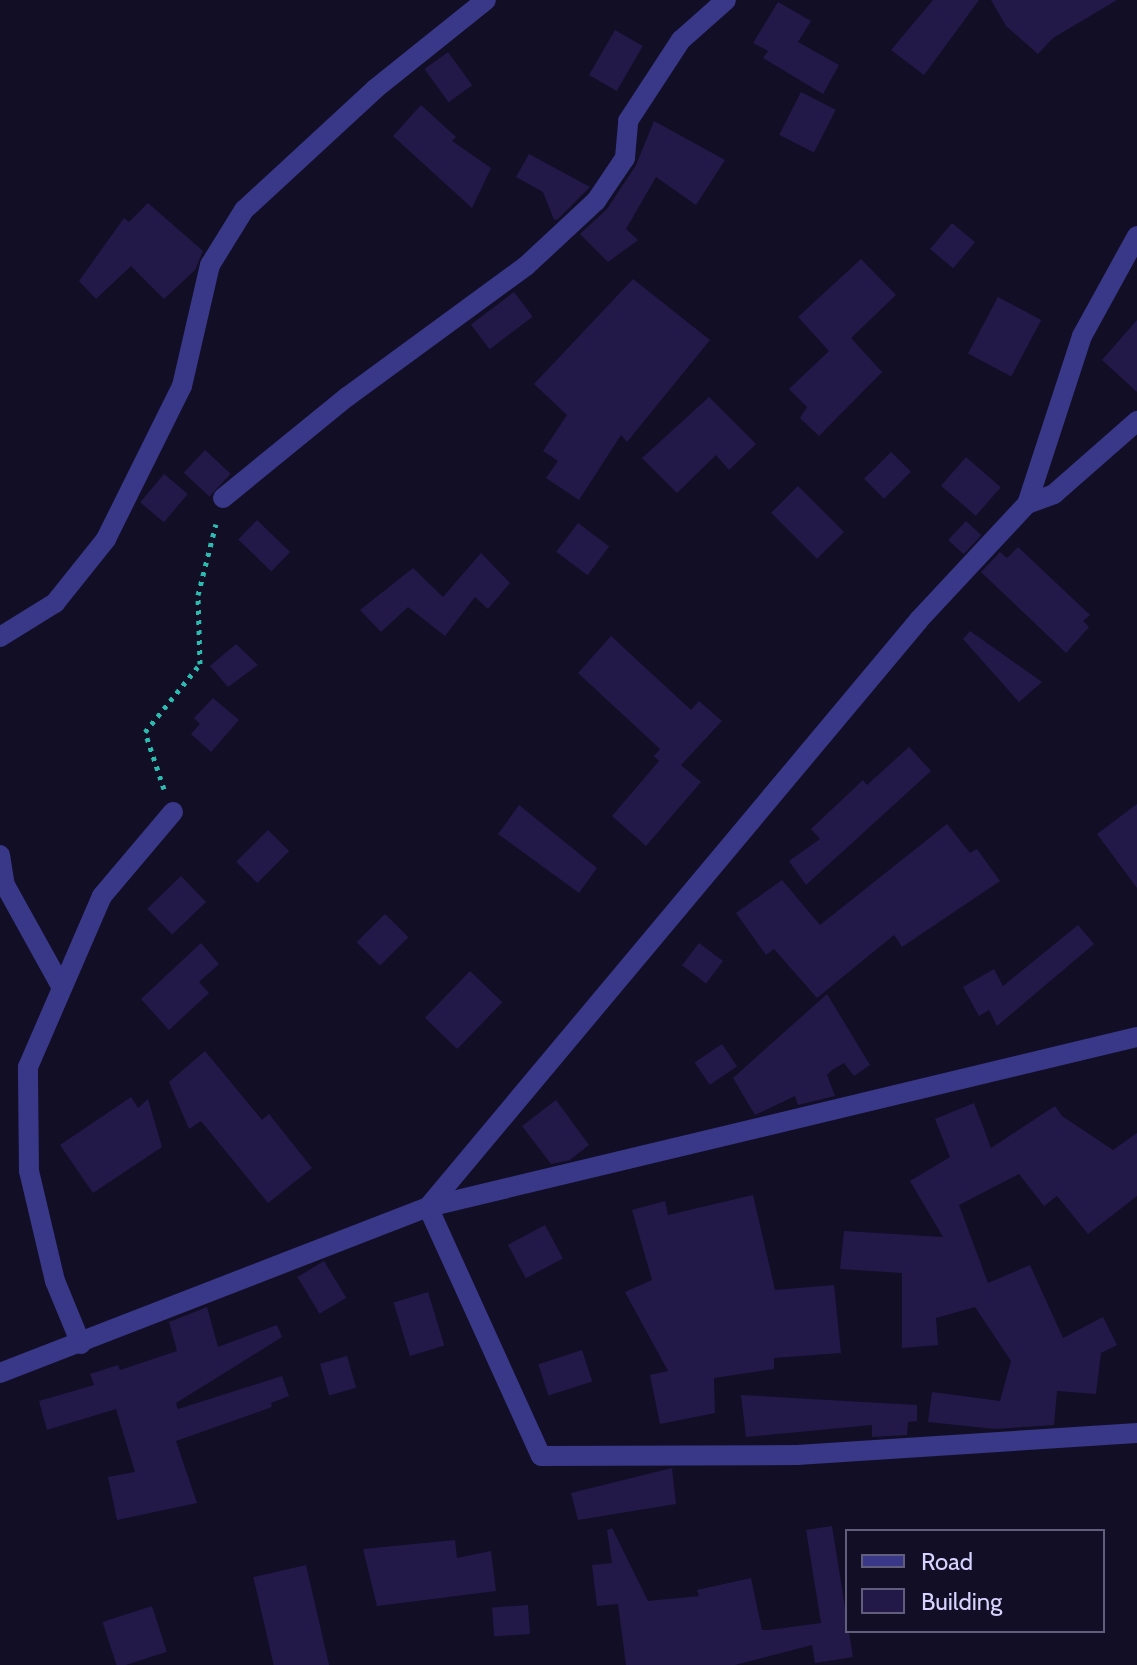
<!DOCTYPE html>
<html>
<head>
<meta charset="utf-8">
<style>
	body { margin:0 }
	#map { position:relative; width:1137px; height:1665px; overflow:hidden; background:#120e26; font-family:Cabin,sans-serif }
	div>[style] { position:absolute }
	.building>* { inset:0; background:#221948; transform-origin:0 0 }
	.path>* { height:5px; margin-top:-2.5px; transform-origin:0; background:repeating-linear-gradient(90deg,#2abcb0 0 4px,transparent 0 10px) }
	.minor>* { height:20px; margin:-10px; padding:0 10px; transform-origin:10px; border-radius:10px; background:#393787 }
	span { translate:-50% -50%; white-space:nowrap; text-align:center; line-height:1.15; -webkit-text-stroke:7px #120e26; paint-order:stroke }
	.legend { position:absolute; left:845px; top:1529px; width:260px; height:104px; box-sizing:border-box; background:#120e26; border:2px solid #615d7d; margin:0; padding:10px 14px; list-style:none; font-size:24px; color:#d7d3ff }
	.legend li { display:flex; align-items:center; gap:16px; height:40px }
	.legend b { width:40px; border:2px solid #615d7d }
</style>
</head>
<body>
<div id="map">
	<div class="building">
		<div style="clip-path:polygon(933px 0,979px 0,924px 75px,891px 50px)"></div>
		<div style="clip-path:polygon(991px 0,1117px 0,1053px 38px,1038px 54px,1006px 26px)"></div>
		<div style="clip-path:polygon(778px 2px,811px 21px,798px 42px,839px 65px,823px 94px,763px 58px,768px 51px,753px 43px)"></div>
		<div style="left:615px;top:30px;width:32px;height:52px;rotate:30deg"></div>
		<div style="left:448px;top:52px;width:41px;height:29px;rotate:54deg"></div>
		<div style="left:801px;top:92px;width:39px;height:48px;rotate:27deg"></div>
		<div style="clip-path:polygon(421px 105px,456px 137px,452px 141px,491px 168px,472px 208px,393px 136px)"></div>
		<div style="clip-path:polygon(654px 121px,725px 160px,696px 205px,656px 177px,626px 229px,638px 240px,608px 262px,580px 234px,607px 209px,636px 165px)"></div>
		<div style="clip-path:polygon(529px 154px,590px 187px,558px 219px,554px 220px,543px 192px,516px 177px)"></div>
		<div style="clip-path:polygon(148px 203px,203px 251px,195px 270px,164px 299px,131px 266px,96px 299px,79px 281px,124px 218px,129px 222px)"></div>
		<div style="left:952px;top:223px;width:30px;height:34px;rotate:40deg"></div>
		<div style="clip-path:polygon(861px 259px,896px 295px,851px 338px,882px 372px,819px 436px,800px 418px,807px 407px,789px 389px,829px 351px,798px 317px)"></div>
		<div style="clip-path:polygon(633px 279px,710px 340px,627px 442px,621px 435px,579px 500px,546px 478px,558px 461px,543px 451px,567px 415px,534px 384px)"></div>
		<div style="left:514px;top:292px;width:31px;height:54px;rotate:53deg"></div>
		<div style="left:998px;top:297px;width:49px;height:64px;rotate:28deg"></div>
		<div style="clip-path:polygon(1137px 320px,1137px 392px,1102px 360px)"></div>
		<div style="clip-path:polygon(709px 397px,756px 444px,729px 470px,716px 455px,677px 493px,642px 458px)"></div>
		<div style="left:205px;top:450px;width:35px;height:31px;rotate:43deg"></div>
		<div style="left:891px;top:452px;width:28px;height:38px;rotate:45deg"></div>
		<div style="left:966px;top:457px;width:46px;height:38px;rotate:41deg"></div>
		<div style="left:164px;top:474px;width:31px;height:37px;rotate:40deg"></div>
		<div style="left:798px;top:486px;width:65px;height:38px;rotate:45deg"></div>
		<div style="left:257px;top:520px;width:46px;height:27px;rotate:44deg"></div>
		<div style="left:966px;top:521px;width:21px;height:26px;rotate:43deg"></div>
		<div style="left:578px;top:523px;width:39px;height:36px;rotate:37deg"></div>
		<div style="clip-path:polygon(1018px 547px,1090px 615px,1083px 621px,1089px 627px,1066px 653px,981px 572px,1000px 552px,1007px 558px)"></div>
		<div style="clip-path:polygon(481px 553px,510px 583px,488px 609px,475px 597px,445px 636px,408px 607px,381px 632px,360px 610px,413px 568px,443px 597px)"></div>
		<div style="clip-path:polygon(970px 631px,1042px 682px,1019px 702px,963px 639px)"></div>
		<div style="clip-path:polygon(611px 636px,691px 710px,699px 701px,722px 721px,681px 765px,701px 782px,646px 846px,612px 816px,659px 761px,654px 756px,660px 749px,578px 673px)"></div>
		<div style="clip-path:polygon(236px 644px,258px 665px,228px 687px,210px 666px)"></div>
		<div style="clip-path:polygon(213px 698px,239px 720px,211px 752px,191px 734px,200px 724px,194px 718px)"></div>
		<div style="clip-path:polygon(909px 747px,931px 771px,806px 885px,789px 861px,820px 839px,811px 829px,863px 780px,867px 785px)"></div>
		<div style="clip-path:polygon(1137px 804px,1137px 888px,1097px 834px)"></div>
		<div style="clip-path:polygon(519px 805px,597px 868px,579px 893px,498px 834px)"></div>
		<div style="clip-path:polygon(947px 824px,970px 853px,977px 849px,1000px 881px,902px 947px,894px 935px,817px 998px,774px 949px,766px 955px,736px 913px,782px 880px,820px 925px)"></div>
		<div style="left:268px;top:830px;width:30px;height:45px;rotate:45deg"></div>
		<div style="left:181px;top:876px;width:36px;height:47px;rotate:46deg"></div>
		<div style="left:385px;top:914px;width:33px;height:40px;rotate:45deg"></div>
		<div style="clip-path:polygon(1078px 925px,1094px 944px,997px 1026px,989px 1010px,979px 1016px,963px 987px,994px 969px,1003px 986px)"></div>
		<div style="clip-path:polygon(201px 943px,219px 964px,199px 982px,209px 993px,169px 1030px,141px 999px)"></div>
		<div style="left:699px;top:943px;width:30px;height:28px;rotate:37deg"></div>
		<div style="left:470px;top:971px;width:45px;height:65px;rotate:44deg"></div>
		<div style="clip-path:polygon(827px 994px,870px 1065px,854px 1076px,844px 1063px,832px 1070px,827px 1075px,835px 1096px,798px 1105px,795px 1096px,755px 1115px,733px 1078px)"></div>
		<div style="left:722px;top:1044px;width:27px;height:33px;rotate:56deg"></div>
		<div style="clip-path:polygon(205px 1051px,262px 1120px,269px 1114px,312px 1168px,268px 1203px,201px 1121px,189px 1129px,169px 1082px)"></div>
		<div style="clip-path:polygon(131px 1097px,138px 1108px,148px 1099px,162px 1147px,93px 1193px,60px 1145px)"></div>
		<div style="clip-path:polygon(556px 1100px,589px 1145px,570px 1160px,551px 1164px,522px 1126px)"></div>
		<div style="clip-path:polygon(974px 1103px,991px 1148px,1055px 1106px,1062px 1116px,1113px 1150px,1137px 1133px,1137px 1196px,1088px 1234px,1057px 1196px,1044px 1206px,1019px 1174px,959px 1205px,988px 1283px,1030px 1265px,1063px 1338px,1103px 1317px,1117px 1345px,1101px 1353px,1096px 1394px,1057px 1391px,1054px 1425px,995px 1429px,928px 1422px,932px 1392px,1000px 1401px,1011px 1361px,975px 1307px,936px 1318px,938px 1345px,902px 1348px,902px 1273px,840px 1269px,844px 1231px,943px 1237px,910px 1181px,950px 1157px,935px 1119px)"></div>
		<div style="clip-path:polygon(753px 1195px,775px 1290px,834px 1285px,841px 1353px,774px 1358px,774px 1369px,714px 1378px,715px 1413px,660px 1424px,650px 1375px,668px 1371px,625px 1292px,652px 1280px,632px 1210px,665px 1201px,668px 1215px)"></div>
		<div style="left:545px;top:1225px;width:38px;height:42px;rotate:62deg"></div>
		<div style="left:324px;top:1261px;width:43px;height:31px;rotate:59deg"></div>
		<div style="left:428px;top:1292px;width:56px;height:36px;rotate:73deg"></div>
		<div style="clip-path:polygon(207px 1307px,218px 1347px,277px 1325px,282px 1337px,176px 1403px,178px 1409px,282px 1376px,289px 1396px,271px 1403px,272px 1407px,176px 1441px,197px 1503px,117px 1520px,108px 1477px,135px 1472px,116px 1409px,47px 1430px,39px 1401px,94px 1385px,90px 1374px,118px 1365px,120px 1370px,177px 1351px,169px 1322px)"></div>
		<div style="left:582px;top:1350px;width:33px;height:46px;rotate:72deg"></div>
		<div style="left:347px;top:1356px;width:33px;height:28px;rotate:74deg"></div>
		<div style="clip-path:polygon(741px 1395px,917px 1405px,917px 1421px,908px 1422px,907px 1435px,872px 1437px,872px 1425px,746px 1437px)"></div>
		<div style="clip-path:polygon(672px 1468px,676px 1504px,578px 1520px,571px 1493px)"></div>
		<div style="clip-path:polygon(832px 1526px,853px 1657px,815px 1663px,812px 1645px,735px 1665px,626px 1665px,618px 1604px,597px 1606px,592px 1565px,612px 1563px,607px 1530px,612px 1528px,648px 1601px,699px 1596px,697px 1590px,751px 1578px,762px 1630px,769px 1630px,821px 1623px,806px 1530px)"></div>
		<div style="clip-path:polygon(455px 1540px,457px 1558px,491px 1551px,496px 1591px,377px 1606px,363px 1549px)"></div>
		<div style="left:306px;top:1565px;width:103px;height:54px;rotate:77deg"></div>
		<div style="left:528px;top:1605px;width:29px;height:36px;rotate:86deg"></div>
		<div style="left:152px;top:1606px;width:48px;height:52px;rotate:72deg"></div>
	</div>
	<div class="path">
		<div style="left:164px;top:789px;width:60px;rotate:-108.4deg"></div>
		<div style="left:145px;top:732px;width:87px;rotate:-51deg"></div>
		<div style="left:200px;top:664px;width:69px;rotate:-91.7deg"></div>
		<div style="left:198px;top:595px;width:73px;rotate:-75.8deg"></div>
	</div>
	<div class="minor">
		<div style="left:1137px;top:236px;width:114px;rotate:118.8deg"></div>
		<div style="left:1082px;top:336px;width:177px;rotate:108.1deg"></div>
		<div style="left:1027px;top:504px;width:158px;rotate:133deg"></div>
		<div style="left:919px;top:620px;width:765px;rotate:129.91deg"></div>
		<div style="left:428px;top:1207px;width:273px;rotate:65.6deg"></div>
		<div style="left:541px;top:1456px;width:256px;rotate:-0.2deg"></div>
		<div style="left:797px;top:1455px;width:341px;rotate:-3.7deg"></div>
		<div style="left:223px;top:498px;width:160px;rotate:-39.2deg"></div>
		<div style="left:347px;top:397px;width:222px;rotate:-36.2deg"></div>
		<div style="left:526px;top:266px;width:96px;rotate:-42.9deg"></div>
		<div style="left:596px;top:201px;width:52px;rotate:-56deg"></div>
		<div style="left:625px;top:158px;width:37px;rotate:-85deg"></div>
		<div style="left:628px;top:121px;width:97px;rotate:-56.8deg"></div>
		<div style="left:681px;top:40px;width:60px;rotate:-41.6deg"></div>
		<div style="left:1027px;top:504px;width:29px;rotate:-20deg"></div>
		<div style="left:1054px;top:494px;width:111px;rotate:-41.3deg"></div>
		<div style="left:0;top:637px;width:65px;rotate:-31.7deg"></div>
		<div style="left:55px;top:603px;width:82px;rotate:-51.4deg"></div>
		<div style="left:106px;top:539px;width:171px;rotate:-63.6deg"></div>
		<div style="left:182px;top:386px;width:124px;rotate:-77deg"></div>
		<div style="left:210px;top:265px;width:65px;rotate:-58.3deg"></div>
		<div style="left:244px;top:210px;width:178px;rotate:-42.7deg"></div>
		<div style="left:375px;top:89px;width:142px;rotate:-38.7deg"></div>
		<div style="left:0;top:855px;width:30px;rotate:81deg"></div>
		<div style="left:5px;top:885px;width:115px;rotate:61deg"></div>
		<div style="left:81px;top:1344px;width:68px;rotate:-112.4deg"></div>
		<div style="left:55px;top:1281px;width:113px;rotate:-103.3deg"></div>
		<div style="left:29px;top:1171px;width:104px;rotate:-90.6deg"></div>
		<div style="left:28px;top:1067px;width:186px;rotate:-66.6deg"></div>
		<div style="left:102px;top:896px;width:110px;rotate:-49.8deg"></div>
		<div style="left:0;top:1373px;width:459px;rotate:-21.2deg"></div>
		<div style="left:428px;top:1207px;width:729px;rotate:-13.48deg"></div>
	</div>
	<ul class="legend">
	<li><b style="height:10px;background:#393787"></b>Road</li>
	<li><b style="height:22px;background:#221948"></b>Building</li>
	</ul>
</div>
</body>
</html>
